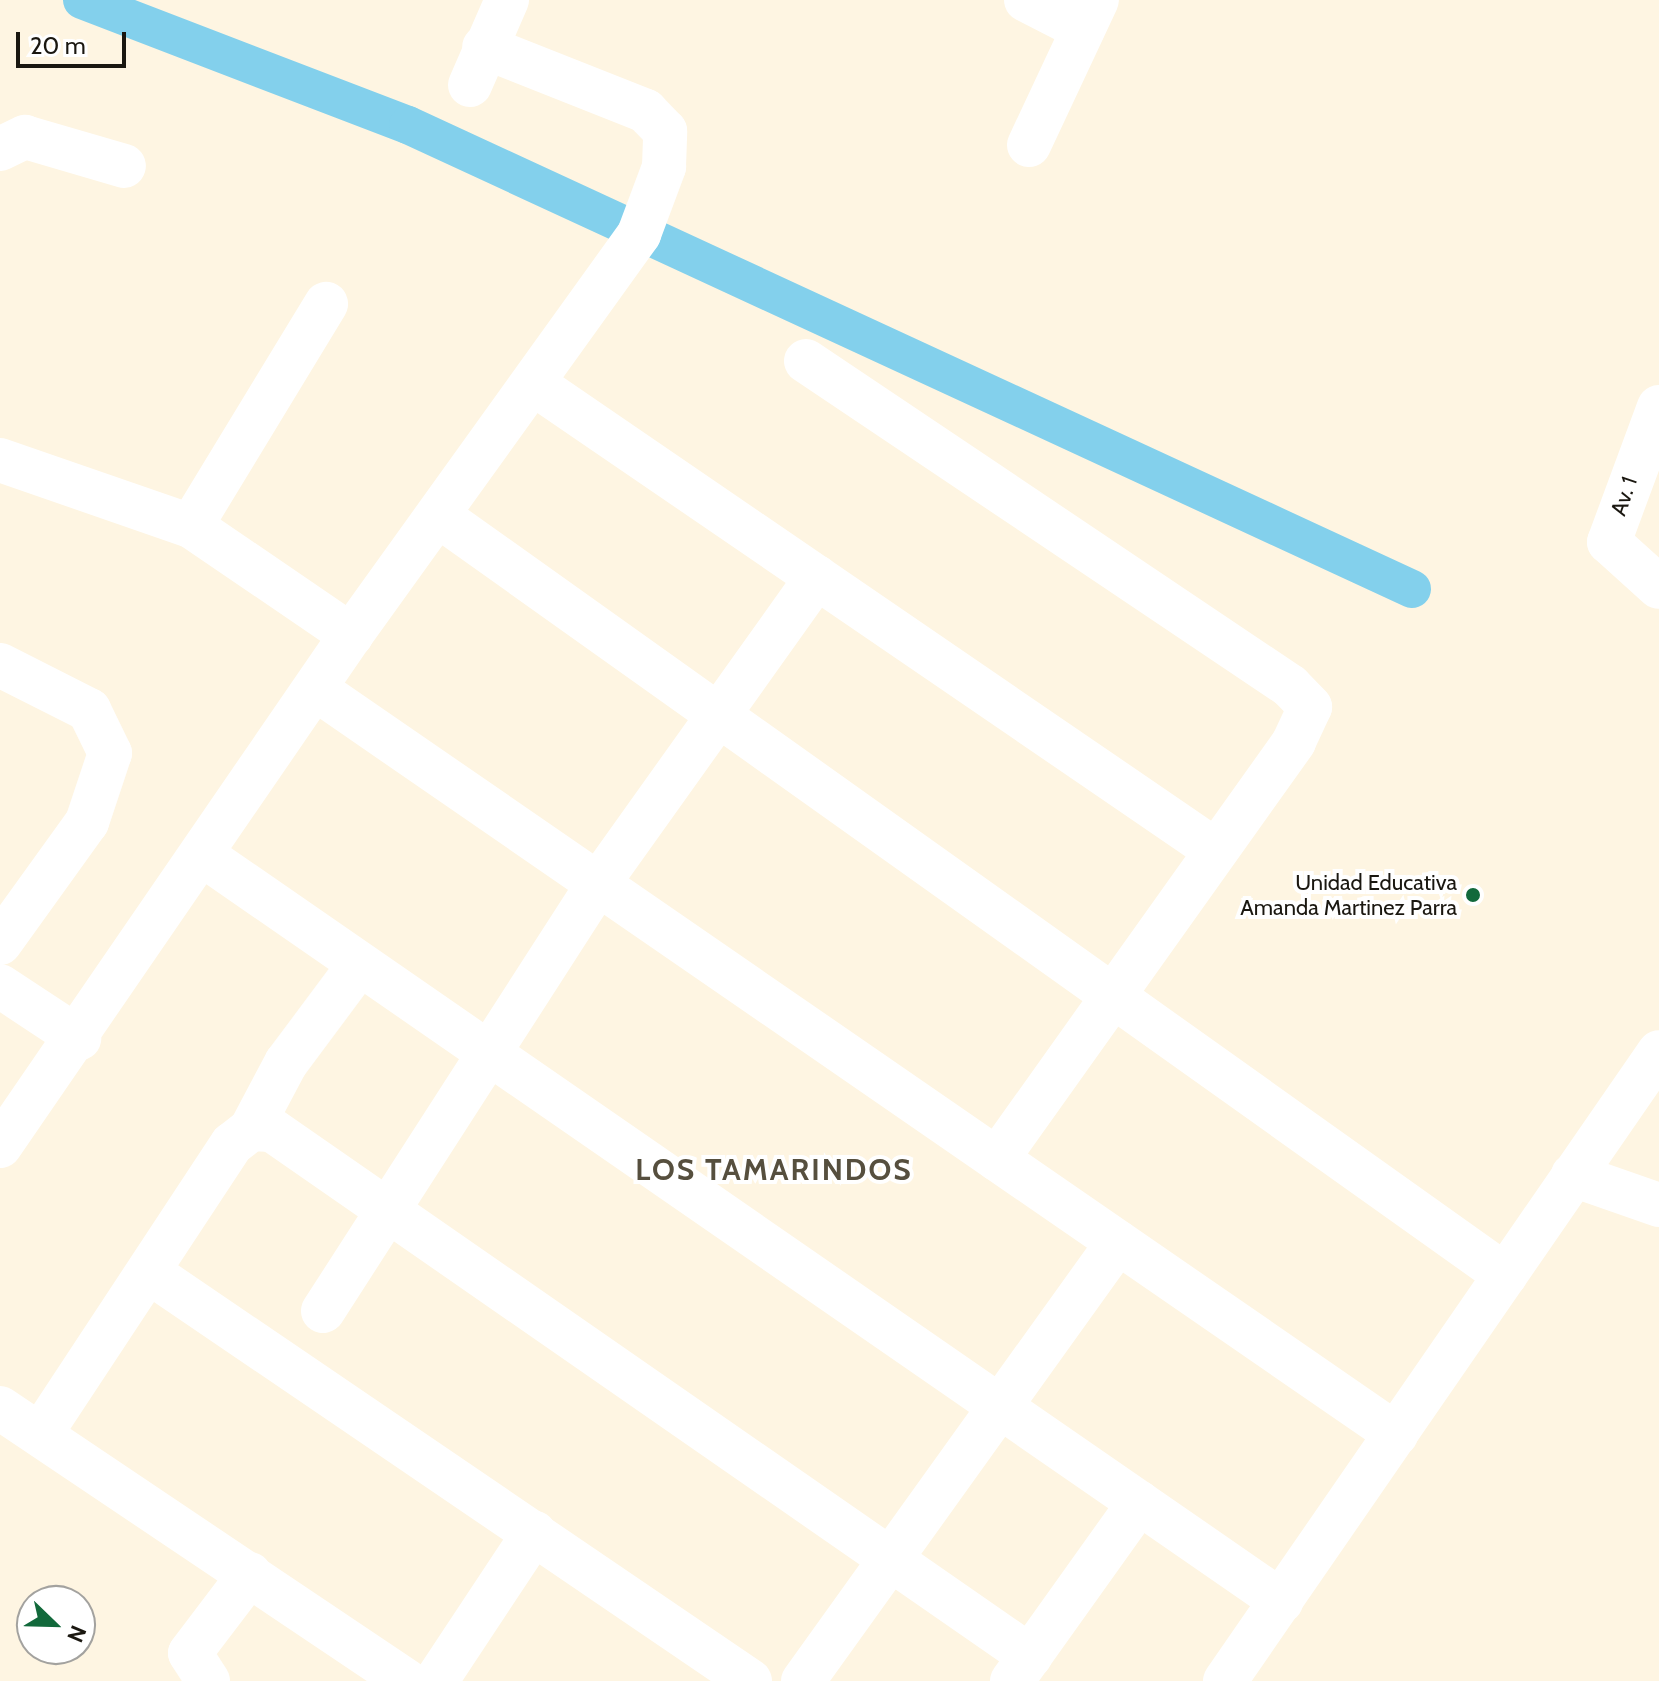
<!DOCTYPE html>
<html>
<head>
<meta charset="utf-8">
<style>
	body { margin:0 }
	#map { position:relative; width:1659px; height:1681px; overflow:hidden; background:#fef5e2; font-family:Cabin,sans-serif }
	div>[style] { position:absolute }
	.canal>* { height:38px; margin:-19px; padding:0 19px; transform-origin:19px; border-radius:19px; background:#83d0ec }
	.minor>* { height:44px; margin:-22px; padding:0 22px; transform-origin:22px; border-radius:22px; background:#fff }
	.dots>* { width:22px; height:22px; translate:-50% -50%; box-sizing:border-box; border:4px solid #fff; border-radius:50% }
	span { translate:-50% -50%; white-space:nowrap; text-align:center; line-height:1.15; -webkit-text-stroke:8px #fff; paint-order:stroke }
	.street-label { font-size:22px; color:#1a1710 }
	.poi-label { font-size:22px; color:#1a1710 }
	.right { translate:-100% -50%; text-align:right }
	.district-label { font-size:30px; color:#564f3e; font-weight:700; letter-spacing:2px }
	.north { position:absolute; left:16px; top:1585px; width:80px; height:80px; box-sizing:border-box; background:#fff; border:2px solid #a3a29f; border-radius:50%; rotate:113deg; font-size:22px; font-weight:700; line-height:32px; text-align:center; color:#1a1710 }
	.north::after { content:''; display:block; margin:auto; width:28px; height:36px; background:#12693b; clip-path:polygon(50% 0,100% 100%,50% 72%,0 100%) }
	.scale { position:absolute; left:16px; top:32px; width:110px; height:36px; box-sizing:border-box; border:4px solid #1a1710; border-top:0; padding-left:10px; font-size:24px; line-height:28px; white-space:nowrap; color:#1a1710; -webkit-text-stroke:6px #fff; paint-order:stroke }
</style>
</head>
<body>
<div id="map">
	<div class="canal">
		<div style="left:82px;top:0;width:349px;rotate:21deg"></div>
		<div style="left:408px;top:125px;width:1106px;rotate:24.8deg"></div>
	</div>
	<div class="minor">
		<div style="left:1026px;top:0;width:64px;rotate:27deg"></div>
		<div style="left:470px;top:85px;width:93px;rotate:-66.5deg"></div>
		<div style="left:1029px;top:145px;width:160px;rotate:-64.9deg"></div>
		<div style="left:0;top:149px;width:28px;rotate:-26deg"></div>
		<div style="left:25px;top:137px;width:103px;rotate:16.3deg"></div>
		<div style="left:806px;top:361px;width:583px;rotate:33.88deg"></div>
		<div style="left:1290px;top:686px;width:29px;rotate:46deg"></div>
		<div style="left:1310px;top:707px;width:38px;rotate:115deg"></div>
		<div style="left:1294px;top:742px;width:512px;rotate:125.46deg"></div>
		<div style="left:534px;top:384px;width:825px;rotate:34.38deg"></div>
		<div style="left:1659px;top:407px;width:144px;rotate:110.3deg"></div>
		<div style="left:1609px;top:542px;width:67px;rotate:42deg"></div>
		<div style="left:0;top:460px;width:202px;rotate:19.1deg"></div>
		<div style="left:191px;top:526px;width:194px;rotate:34.3deg"></div>
		<div style="left:439px;top:516px;width:1309px;rotate:35.45deg"></div>
		<div style="left:191px;top:526px;width:260px;rotate:-58.7deg"></div>
		<div style="left:0;top:665px;width:100px;rotate:26.8deg"></div>
		<div style="left:89px;top:710px;width:48px;rotate:64deg"></div>
		<div style="left:110px;top:753px;width:73px;rotate:108.4deg"></div>
		<div style="left:87px;top:822px;width:149px;rotate:125.7deg"></div>
		<div style="left:317px;top:690px;width:1311px;rotate:34.59deg"></div>
		<div style="left:204px;top:856px;width:1310px;rotate:34.67deg"></div>
		<div style="left:0;top:986px;width:95px;rotate:33.4deg"></div>
		<div style="left:251px;top:1129px;width:75px;rotate:-62.1deg"></div>
		<div style="left:286px;top:1063px;width:122px;rotate:-53.3deg"></div>
		<div style="left:0;top:1146px;width:620px;rotate:-55.52deg"></div>
		<div style="left:351px;top:635px;width:494px;rotate:-54.3deg"></div>
		<div style="left:639px;top:234px;width:72px;rotate:-69.5deg"></div>
		<div style="left:664px;top:167px;width:36px;rotate:-88deg"></div>
		<div style="left:665px;top:131px;width:28px;rotate:-134deg"></div>
		<div style="left:646px;top:111px;width:174px;rotate:-158.4deg"></div>
		<div style="left:1573px;top:1175px;width:91px;rotate:19.2deg"></div>
		<div style="left:149px;top:1272px;width:727px;rotate:34.24deg"></div>
		<div style="left:323px;top:1311px;width:508px;rotate:-57.22deg"></div>
		<div style="left:598px;top:884px;width:377px;rotate:-54.5deg"></div>
		<div style="left:0;top:1408px;width:490px;rotate:33.9deg"></div>
		<div style="left:42px;top:1432px;width:345px;rotate:-56.6deg"></div>
		<div style="left:232px;top:1144px;width:24px;rotate:-38deg"></div>
		<div style="left:251px;top:1129px;width:21px;rotate:3deg"></div>
		<div style="left:272px;top:1130px;width:923px;rotate:34.76deg"></div>
		<div style="left:208px;top:1681px;width:33px;rotate:-123deg"></div>
		<div style="left:190px;top:1653px;width:99px;rotate:-52.8deg"></div>
		<div style="left:436px;top:1681px;width:178px;rotate:-56.5deg"></div>
		<div style="left:803px;top:1681px;width:540px;rotate:-54.34deg"></div>
		<div style="left:1012px;top:1681px;width:219px;rotate:-54.5deg"></div>
		<div style="left:1225px;top:1681px;width:764px;rotate:-55.39deg"></div>
	</div>
	<div class="dots">
		<div style="left:1473px;top:895px;background:#12693b"></div>
	</div>
	<div class="street-label">
		<span style="left:1624px;top:496px;rotate:-71deg">Av. 1</span>
	</div>
	<div class="poi-label">
		<span class="right" style="left:1457px;top:895px">Unidad Educativa<br>Amanda Martinez Parra</span>
	</div>
	<div class="district-label">
		<span style="left:774px;top:1170px">LOS TAMARINDOS</span>
	</div>
	<div class="north">N</div>
	<div class="scale">20 m</div>
</div>
</body>
</html>
